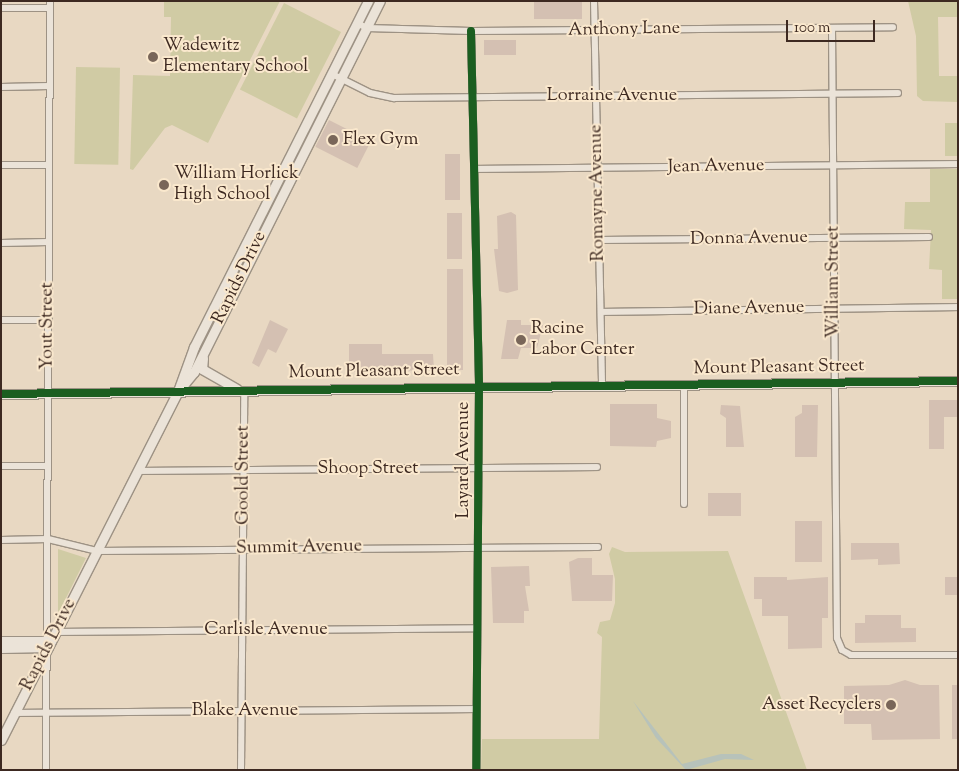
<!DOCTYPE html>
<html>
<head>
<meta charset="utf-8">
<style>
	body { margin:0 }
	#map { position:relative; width:959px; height:771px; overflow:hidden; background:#e8d8c2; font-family:"Sorts Mill Goudy",serif }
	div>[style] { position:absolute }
	.green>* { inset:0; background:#d0cba4; transform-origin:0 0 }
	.water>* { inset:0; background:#b7c2ba }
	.building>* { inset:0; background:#d4c0b2; transform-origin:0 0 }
	.roads { filter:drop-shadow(1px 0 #9d9284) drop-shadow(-1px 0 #9d9284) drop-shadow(0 1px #9d9284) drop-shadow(0 -1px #9d9284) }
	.street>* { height:6px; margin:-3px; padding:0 3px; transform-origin:3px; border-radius:3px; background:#ebe3d8 }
	.secondary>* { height:9px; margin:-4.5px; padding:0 4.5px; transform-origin:4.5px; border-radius:4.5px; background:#ebe3d8 }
	.cycleway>* { height:8px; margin:-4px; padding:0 4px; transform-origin:4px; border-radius:4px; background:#1b5e20 }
	.dots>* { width:14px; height:14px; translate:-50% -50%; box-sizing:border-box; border:2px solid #fae8cd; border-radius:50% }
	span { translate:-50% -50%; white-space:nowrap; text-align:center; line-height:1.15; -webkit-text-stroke:4px #fae8cd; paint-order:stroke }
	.street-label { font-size:18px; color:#3d2921 }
	.poi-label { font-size:18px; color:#3d2921 }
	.left { translate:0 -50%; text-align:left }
	.right { translate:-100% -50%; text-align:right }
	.frame { position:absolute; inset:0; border:2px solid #3d2921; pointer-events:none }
	.scale { position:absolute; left:786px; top:20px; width:89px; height:22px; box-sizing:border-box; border:2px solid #3d2921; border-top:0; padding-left:6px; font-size:15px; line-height:18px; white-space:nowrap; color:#3d2921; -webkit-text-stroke:4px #fae8cd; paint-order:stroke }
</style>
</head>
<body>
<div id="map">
	<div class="green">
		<div style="clip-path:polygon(164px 1px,280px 1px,208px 143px,172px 125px,165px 128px,133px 170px,130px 169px,133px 75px,170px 76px,171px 17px,164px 17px)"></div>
		<div style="clip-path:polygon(908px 1px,958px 1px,958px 17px,938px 17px,939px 76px,958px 76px,958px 102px,923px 101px,917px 96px,916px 36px)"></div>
		<div style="left:284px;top:3px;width:64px;height:97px;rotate:27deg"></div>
		<div style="left:76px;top:67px;width:44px;height:97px;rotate:1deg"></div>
		<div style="left:945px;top:123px;width:13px;height:33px"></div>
		<div style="clip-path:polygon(930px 169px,958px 169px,958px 299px,942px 299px,942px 270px,929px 269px,931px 230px,904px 229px,905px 202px,930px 202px)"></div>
		<div style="clip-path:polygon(612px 547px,625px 552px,728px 551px,807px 770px,481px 770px,482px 739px,599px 739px,602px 637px,597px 633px,600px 622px,610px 620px,615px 603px,615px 579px,609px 554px)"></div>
		<div style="clip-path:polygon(58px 549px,86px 558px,59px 612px,58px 611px)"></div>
	</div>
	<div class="water">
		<div style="clip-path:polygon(633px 701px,682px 764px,721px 754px,741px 754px,754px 760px,725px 759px,686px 770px,656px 738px)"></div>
	</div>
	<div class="building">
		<div style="left:534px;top:2px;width:48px;height:17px"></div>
		<div style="left:484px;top:40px;width:32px;height:15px"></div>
		<div style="left:329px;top:120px;width:47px;height:30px;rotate:27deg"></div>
		<div style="left:445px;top:154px;width:15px;height:46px"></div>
		<div style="clip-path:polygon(511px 212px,516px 215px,518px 290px,507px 293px,499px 291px,494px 249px,498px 249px,497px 216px)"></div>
		<div style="left:447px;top:213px;width:15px;height:46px"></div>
		<div style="left:447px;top:269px;width:16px;height:101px"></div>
		<div style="clip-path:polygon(270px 320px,288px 329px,276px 353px,268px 349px,259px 367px,252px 363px)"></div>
		<div style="clip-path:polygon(507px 320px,521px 320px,521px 325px,543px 325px,537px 348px,521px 348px,518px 359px,501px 359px)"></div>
		<div style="clip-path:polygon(349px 344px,382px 344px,382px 354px,433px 354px,434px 370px,349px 372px)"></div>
		<div style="clip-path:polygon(929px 400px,958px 400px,958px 417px,944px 417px,944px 449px,929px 449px)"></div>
		<div style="clip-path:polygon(610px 404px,657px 404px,657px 418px,671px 421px,671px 438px,657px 441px,656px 447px,610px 446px)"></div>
		<div style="clip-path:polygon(721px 405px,740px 406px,744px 447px,726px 447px,726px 418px,720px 414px)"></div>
		<div style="clip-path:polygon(802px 405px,818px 405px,817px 457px,795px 457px,795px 417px,802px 413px)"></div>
		<div style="left:741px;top:493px;width:23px;height:33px;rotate:90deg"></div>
		<div style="left:795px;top:521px;width:27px;height:41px"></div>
		<div style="clip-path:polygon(851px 543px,899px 543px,900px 564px,878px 565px,878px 559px,851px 560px)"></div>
		<div style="clip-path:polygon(578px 558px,592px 558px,592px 575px,613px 575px,612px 601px,572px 601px,569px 562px)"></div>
		<div style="clip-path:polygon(529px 566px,530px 586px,525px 586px,529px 611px,524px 611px,524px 623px,493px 623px,491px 567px)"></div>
		<div style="clip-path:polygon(754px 577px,787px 577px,787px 580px,828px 577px,828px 618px,822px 618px,822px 648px,788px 649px,788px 616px,762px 616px,762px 599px,754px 599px)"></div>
		<div style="left:945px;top:577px;width:13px;height:18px"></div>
		<div style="clip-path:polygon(865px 615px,901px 615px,901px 628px,916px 628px,916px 642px,855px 643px,855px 623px,865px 623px)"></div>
		<div style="clip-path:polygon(905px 680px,920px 685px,939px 685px,940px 739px,872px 740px,871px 724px,844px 724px,844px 686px,889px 685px)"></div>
		<div style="left:952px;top:685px;width:6px;height:54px"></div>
	</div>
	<div class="roads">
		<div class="street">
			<div style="left:594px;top:1px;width:383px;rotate:88.8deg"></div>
			<div style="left:1px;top:8px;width:49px"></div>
			<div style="left:357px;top:23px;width:11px;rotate:27deg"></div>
			<div style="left:367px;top:28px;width:104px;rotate:1.7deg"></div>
			<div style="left:471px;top:31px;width:422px;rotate:-0.5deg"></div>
			<div style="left:832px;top:28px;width:610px;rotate:89.53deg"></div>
			<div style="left:837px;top:638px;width:13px;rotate:67deg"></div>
			<div style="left:842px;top:650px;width:10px;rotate:29deg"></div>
			<div style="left:851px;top:655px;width:107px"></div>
			<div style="left:471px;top:31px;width:354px;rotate:88.7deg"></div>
			<div style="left:479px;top:385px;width:385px;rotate:90.4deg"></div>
			<div style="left:332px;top:74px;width:42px;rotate:26.6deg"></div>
			<div style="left:370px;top:93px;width:25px;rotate:12deg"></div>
			<div style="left:394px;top:98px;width:504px;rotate:-0.57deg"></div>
			<div style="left:1px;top:87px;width:48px;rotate:-1.2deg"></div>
			<div style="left:1px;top:165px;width:48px"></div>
			<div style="left:474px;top:169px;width:484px;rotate:-0.6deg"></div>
			<div style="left:599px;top:240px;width:330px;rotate:-0.5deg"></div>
			<div style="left:1px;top:243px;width:47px;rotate:-1.2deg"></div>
			<div style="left:601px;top:312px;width:357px;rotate:-0.8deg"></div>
			<div style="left:1px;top:320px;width:48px"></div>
			<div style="left:684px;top:384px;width:120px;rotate:90deg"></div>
			<div style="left:1px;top:466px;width:47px"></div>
			<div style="left:138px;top:471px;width:459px;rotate:-0.5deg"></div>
			<div style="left:1px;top:540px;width:47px;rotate:-1.2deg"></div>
			<div style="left:48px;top:539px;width:50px;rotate:13.8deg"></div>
			<div style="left:97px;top:551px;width:501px;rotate:-0.46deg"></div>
			<div style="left:56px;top:632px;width:421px;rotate:-0.5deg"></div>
			<div style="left:14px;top:713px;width:462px;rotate:-0.5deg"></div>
			<div style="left:46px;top:770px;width:769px;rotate:-89.7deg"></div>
			<div style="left:241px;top:770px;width:380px;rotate:-89.5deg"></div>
		</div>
		<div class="secondary">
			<div style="left:203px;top:358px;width:11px;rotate:95deg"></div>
			<div style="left:202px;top:369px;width:40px;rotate:29.7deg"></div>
			<div style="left:180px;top:389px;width:22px;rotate:-51deg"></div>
			<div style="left:194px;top:372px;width:415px;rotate:-63.4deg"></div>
			<div style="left:1px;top:394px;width:957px;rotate:-0.78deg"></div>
			<div style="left:1px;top:641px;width:50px"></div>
			<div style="left:1px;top:648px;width:47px;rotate:-1.2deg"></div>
			<div style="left:1px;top:740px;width:391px;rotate:-63.1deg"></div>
			<div style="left:178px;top:391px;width:47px;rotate:-70deg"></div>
			<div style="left:194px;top:347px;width:387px;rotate:-63.3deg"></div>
		</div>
	</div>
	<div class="cycleway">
		<div style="left:471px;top:31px;width:354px;rotate:88.7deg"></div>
		<div style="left:479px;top:385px;width:385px;rotate:90.4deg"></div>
		<div style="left:1px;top:394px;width:957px;rotate:-0.78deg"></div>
	</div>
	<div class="dots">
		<div style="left:153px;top:57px;background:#796659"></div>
		<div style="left:333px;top:140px;background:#796659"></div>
		<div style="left:164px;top:185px;background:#796659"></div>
		<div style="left:521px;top:340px;background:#796659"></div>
		<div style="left:891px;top:705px;background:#796659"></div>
	</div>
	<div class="street-label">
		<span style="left:624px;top:30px;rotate:-1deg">Anthony Lane</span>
		<span style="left:612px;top:96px">Lorraine Avenue</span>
		<span style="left:716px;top:167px;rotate:-1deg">Jean Avenue</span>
		<span style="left:598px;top:193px;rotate:-91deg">Romayne Avenue</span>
		<span style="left:749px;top:239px;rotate:-1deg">Donna Avenue</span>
		<span style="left:240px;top:278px;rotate:-64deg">Rapids Drive</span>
		<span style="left:834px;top:282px;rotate:-90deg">William Street</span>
		<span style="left:749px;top:309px;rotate:-1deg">Diane Avenue</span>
		<span style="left:48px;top:326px;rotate:-90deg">Yout Street</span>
		<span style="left:779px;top:368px;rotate:-1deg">Mount Pleasant Street</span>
		<span style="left:374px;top:372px;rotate:-1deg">Mount Pleasant Street</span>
		<span style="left:464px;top:460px;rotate:-90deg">Layard Avenue</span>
		<span style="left:368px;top:469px">Shoop Street</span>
		<span style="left:244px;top:475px;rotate:-90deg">Goold Street</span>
		<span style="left:299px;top:548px;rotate:-1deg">Summit Avenue</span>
		<span style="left:266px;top:630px">Carlisle Avenue</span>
		<span style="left:49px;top:645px;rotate:-63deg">Rapids Drive</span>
		<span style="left:245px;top:711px">Blake Avenue</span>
	</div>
	<div class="poi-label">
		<span class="left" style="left:163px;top:57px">Wadewitz<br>Elementary School</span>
		<span class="left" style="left:343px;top:140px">Flex Gym</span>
		<span class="left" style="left:174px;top:185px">William Horlick<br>High School</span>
		<span class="left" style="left:531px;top:340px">Racine<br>Labor Center</span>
		<span class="right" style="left:881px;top:705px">Asset Recyclers</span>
	</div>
	<div class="frame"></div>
	<div class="scale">100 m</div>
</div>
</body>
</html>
